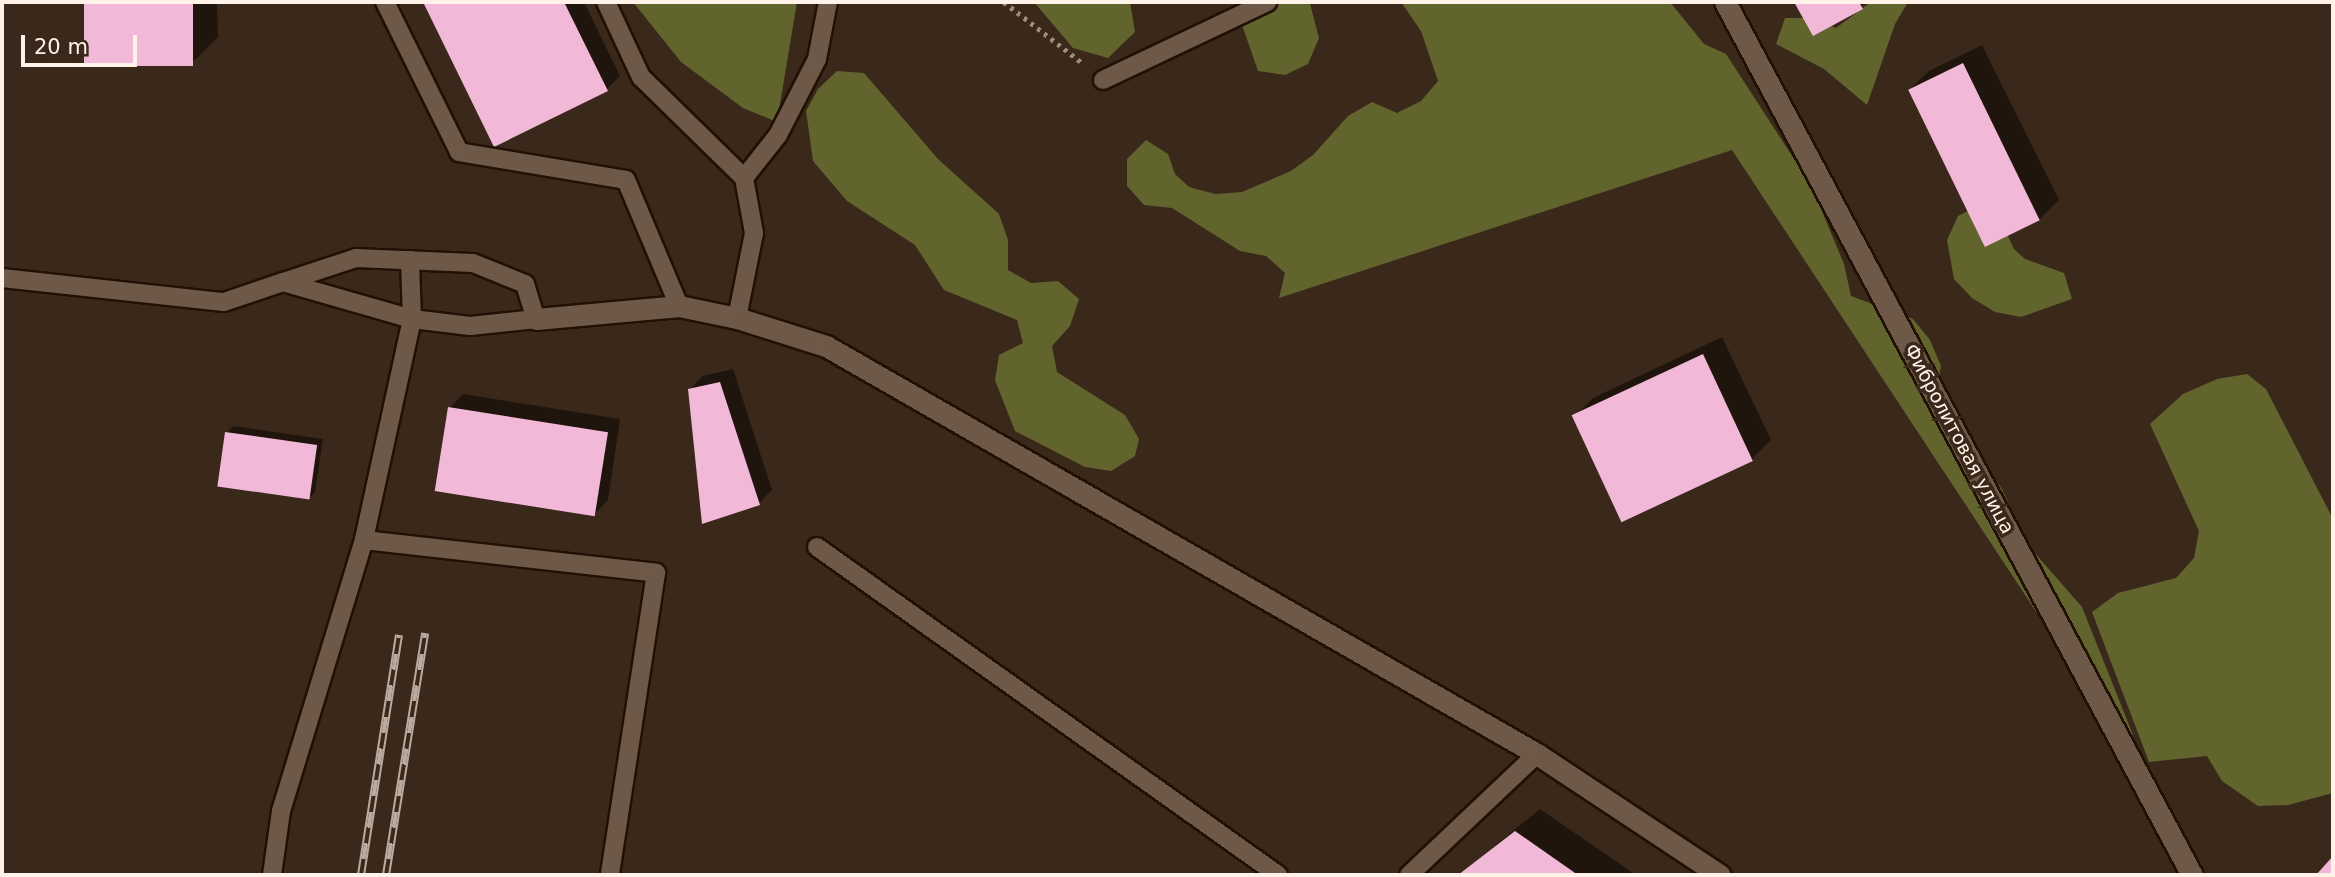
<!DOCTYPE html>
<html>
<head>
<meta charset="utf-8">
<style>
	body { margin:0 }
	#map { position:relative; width:2335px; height:877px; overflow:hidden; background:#3a281a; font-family:"DejaVu Sans",sans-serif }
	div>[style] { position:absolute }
	.forest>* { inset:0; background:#62642d }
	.shadow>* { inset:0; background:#0007 }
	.building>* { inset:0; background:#f2b8d7; transform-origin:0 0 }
	.path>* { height:4.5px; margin-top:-2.25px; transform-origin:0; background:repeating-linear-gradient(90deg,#9b8c80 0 3.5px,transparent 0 8.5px) }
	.roads { filter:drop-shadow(2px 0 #211004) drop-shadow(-2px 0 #211004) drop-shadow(0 2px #211004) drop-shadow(0 -2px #211004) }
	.service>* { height:18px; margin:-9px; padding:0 9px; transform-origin:9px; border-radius:9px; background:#6e5949 }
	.minor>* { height:21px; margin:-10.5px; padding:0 10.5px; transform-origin:10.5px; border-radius:10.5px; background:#6e5949 }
	.rail>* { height:8px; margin-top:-4px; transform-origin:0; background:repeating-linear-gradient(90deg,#3a281a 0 16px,#baaba0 0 32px); box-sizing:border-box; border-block:2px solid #baaba0 }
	span { translate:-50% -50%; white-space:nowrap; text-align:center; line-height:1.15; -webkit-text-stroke:7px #3a281a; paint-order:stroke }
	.street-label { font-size:19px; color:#fff2e9 }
	.frame { position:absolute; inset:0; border:4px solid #fff2e9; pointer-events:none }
	.scale { position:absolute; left:21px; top:35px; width:116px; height:32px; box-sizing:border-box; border:4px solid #fff2e9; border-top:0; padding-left:9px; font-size:21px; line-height:24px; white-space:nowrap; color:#fff2e9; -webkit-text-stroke:5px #3a281a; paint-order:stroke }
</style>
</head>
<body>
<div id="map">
	<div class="forest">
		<div style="clip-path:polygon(633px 2px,797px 2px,777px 122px,743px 108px,681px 62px)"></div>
		<div style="clip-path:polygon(1034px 2px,1130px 2px,1135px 32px,1108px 58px,1073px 48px)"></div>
		<div style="clip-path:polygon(1262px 2px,1310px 4px,1319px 38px,1308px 64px,1285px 75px,1258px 71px,1241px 22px)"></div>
		<div style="clip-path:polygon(1401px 2px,1670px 2px,1704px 44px,1726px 54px,1811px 185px,1844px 264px,1851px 296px,1913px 319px,1930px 340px,1941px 366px,1936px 393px,1964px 463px,1986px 467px,2002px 489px,2026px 543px,2082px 607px,2135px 740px,2139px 768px,1732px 150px,1279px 298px,1285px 273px,1266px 256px,1240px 251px,1172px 208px,1144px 205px,1127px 186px,1127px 159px,1146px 140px,1168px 154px,1175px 174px,1189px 187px,1215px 194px,1242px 192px,1291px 171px,1313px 155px,1348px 116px,1372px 102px,1397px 113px,1421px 101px,1438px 81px,1421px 31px)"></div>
		<div style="clip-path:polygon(1871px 2px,1908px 2px,1895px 24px,1867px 105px,1824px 69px,1776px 44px,1785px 18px,1813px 18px,1836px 28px)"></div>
		<div style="clip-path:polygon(837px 71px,864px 73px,938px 159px,999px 214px,1008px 240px,1008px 270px,1031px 283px,1058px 281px,1079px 299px,1070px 326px,1052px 346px,1057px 372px,1125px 415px,1139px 439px,1135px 456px,1111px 471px,1085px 467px,1015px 431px,995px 380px,999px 355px,1023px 343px,1017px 320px,944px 290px,915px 245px,847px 201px,813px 161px,806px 111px,818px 89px)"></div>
		<div style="clip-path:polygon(1982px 204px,1995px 208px,2014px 249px,2025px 259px,2064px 273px,2072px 299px,2021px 317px,1995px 312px,1972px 298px,1954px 279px,1947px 240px,1958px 216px)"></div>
		<div style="clip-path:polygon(2247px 374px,2266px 389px,2333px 519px,2333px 793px,2288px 805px,2258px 806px,2222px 781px,2207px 756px,2149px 762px,2092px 612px,2118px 593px,2176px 578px,2194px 558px,2199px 531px,2150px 424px,2183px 394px,2217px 379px)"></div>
	</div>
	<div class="shadow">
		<div style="clip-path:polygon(86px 2px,217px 2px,218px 37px,195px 60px,88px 65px)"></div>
		<div style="clip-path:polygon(425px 2px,584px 2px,620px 76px,607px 89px,495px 145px)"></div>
		<div style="clip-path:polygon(1796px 2px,1868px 2px,1813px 34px)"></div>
		<div style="clip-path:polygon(1982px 45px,2059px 200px,2040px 219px,1910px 89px,1929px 71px)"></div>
		<div style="clip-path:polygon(1722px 337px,1771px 440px,1752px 459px,1623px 521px,1574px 417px,1593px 398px)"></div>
		<div style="clip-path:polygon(733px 369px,772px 490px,759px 503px,690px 389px,703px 376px)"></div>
		<div style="clip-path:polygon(463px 394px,620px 419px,608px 500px,595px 514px,450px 408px)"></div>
		<div style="clip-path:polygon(233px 426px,323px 439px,315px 492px,309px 498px,227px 433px)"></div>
		<div style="clip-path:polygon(1540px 809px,1636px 875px,1459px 875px)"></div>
	</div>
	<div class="building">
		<div style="left:84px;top:2px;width:109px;height:64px"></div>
		<div style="clip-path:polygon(423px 2px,564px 2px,608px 91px,494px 147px)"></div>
		<div style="clip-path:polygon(1794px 2px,1859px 2px,1863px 9px,1813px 36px)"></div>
		<div style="left:1963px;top:63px;width:175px;height:61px;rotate:64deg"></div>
		<div style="left:1703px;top:354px;width:118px;height:145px;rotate:65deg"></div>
		<div style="clip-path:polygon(720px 382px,760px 505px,702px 524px,688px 389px)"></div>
		<div style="left:448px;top:407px;width:162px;height:85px;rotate:9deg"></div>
		<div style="left:225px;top:432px;width:93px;height:55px;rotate:8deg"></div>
		<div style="clip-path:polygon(1515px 831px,1578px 875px,1458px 875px)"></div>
		<div style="clip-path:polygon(2333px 856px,2333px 875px,2316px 875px)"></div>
	</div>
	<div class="path">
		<div style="left:1004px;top:2px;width:98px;rotate:37.9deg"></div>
	</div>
	<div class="roads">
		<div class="service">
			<div style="left:385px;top:2px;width:167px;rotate:63.7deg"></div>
			<div style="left:459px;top:152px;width:169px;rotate:9.5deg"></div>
			<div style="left:626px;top:180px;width:137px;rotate:67.2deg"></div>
			<div style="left:606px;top:2px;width:83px;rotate:65deg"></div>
			<div style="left:641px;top:77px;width:144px;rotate:44.4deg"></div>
			<div style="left:744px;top:178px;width:56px;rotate:79.7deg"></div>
			<div style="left:754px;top:233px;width:87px;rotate:101.3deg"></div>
			<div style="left:1103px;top:80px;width:182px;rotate:-25.4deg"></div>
			<div style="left:744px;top:178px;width:55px;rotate:-51.7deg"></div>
			<div style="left:778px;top:135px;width:85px;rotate:-62.8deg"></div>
			<div style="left:817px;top:59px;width:58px;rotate:-79.1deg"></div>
			<div style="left:410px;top:260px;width:59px;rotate:88.1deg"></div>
			<div style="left:412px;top:319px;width:226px;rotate:102.3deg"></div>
			<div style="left:364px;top:540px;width:294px;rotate:6.4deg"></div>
			<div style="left:656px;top:573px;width:305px;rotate:98.7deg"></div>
			<div style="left:2px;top:278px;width:223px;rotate:6.2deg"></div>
			<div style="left:224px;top:302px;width:62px;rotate:-18.7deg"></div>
			<div style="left:283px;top:282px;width:77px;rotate:-18.2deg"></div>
			<div style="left:356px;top:258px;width:117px;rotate:2.4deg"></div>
			<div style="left:473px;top:263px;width:56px;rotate:22deg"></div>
			<div style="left:525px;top:284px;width:37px;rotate:73deg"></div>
			<div style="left:536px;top:319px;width:66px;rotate:173.9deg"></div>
			<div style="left:470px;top:326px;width:58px;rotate:-173.1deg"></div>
			<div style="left:412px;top:319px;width:134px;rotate:-164deg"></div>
			<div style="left:817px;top:547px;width:566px;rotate:35.43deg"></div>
			<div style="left:272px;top:875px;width:65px;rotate:-82deg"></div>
			<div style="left:281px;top:811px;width:283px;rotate:-73deg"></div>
			<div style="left:1409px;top:875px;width:176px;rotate:-43.4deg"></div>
		</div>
		<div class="minor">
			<div style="left:1725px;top:2px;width:990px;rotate:61.86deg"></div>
			<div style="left:536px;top:319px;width:144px;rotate:-5.2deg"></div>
			<div style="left:679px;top:306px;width:59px;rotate:11.7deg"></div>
			<div style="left:737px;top:318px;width:93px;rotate:17.5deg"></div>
			<div style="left:826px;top:346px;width:820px;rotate:29.85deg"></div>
			<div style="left:1537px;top:754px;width:219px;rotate:33.5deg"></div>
		</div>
	</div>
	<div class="rail">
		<div style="left:361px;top:875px;width:243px;rotate:-81deg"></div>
		<div style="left:386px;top:875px;width:245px;rotate:-80.8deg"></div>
	</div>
	<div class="street-label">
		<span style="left:1959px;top:439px;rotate:62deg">Фибролитовая улица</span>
	</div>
	<div class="frame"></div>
	<div class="scale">20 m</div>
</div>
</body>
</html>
